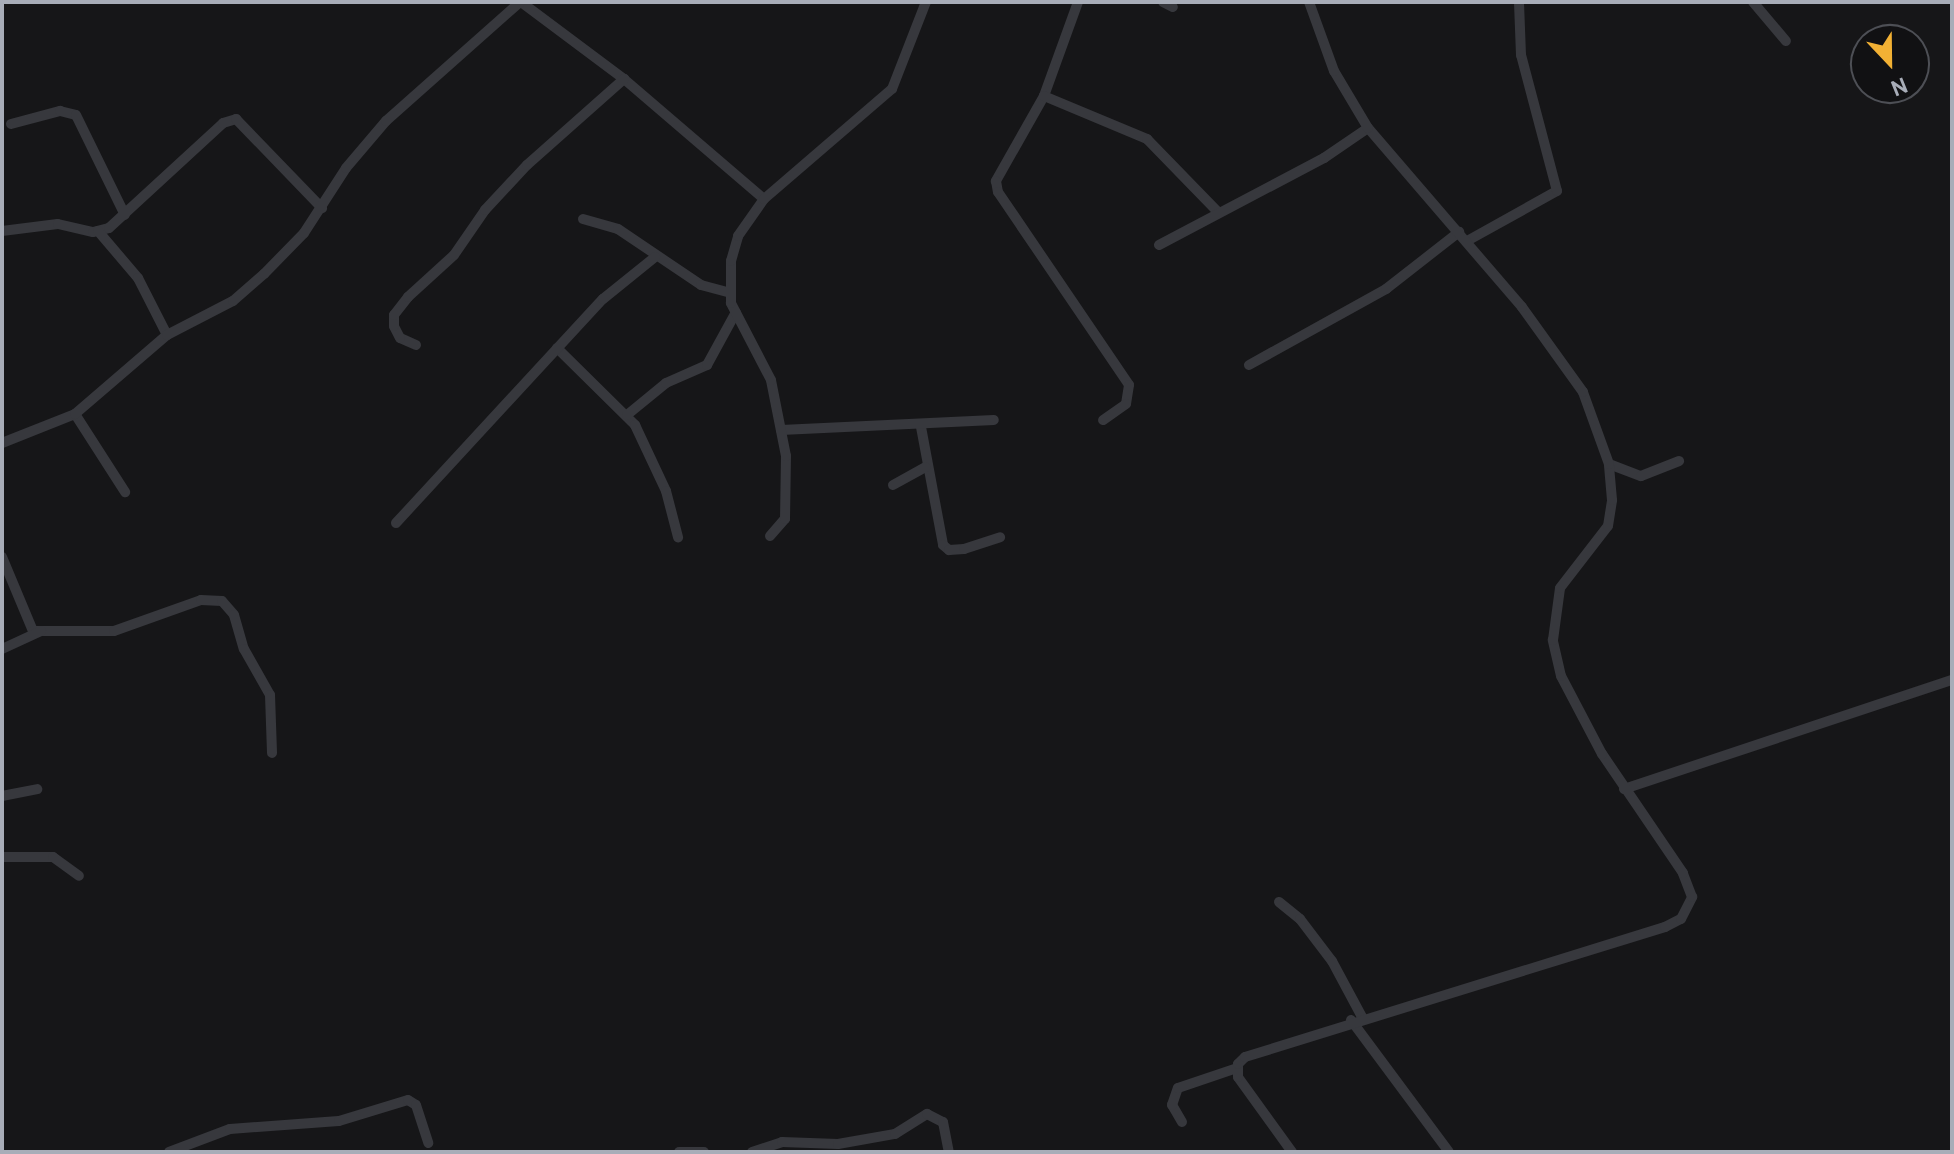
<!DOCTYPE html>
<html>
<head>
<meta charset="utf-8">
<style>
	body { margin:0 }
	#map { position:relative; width:1954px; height:1154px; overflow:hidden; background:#161618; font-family:Overpass,sans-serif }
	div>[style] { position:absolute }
	.street>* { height:10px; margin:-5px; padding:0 5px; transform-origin:5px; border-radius:5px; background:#37383d }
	span { translate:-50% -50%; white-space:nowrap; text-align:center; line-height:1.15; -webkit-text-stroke:6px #111113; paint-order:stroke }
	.frame { position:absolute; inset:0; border:4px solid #a8adb8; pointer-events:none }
	.north { position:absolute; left:1850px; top:24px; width:80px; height:80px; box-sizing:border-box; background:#111113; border:2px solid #4d4f55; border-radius:50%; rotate:158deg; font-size:22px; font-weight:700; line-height:32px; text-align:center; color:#a8adb8 }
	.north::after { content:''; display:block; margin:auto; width:28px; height:36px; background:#f2b134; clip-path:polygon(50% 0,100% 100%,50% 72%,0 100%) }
</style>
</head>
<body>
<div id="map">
	<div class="street">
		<div style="left:521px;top:2px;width:129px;rotate:36.8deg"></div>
		<div style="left:624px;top:79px;width:184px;rotate:40.6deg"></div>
		<div style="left:1078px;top:2px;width:100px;rotate:109.9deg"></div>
		<div style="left:1044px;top:96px;width:98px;rotate:119.5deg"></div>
		<div style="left:996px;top:181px;width:11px;rotate:80deg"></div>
		<div style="left:998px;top:192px;width:233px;rotate:55.8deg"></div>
		<div style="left:1129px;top:385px;width:19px;rotate:99deg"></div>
		<div style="left:1126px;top:404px;width:28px;rotate:145deg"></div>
		<div style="left:1163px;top:2px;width:11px;rotate:27deg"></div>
		<div style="left:1753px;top:2px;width:51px;rotate:49.8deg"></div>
		<div style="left:1044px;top:96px;width:112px;rotate:22.7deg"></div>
		<div style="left:1147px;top:139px;width:100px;rotate:45.8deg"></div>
		<div style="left:11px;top:124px;width:51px;rotate:-14.9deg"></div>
		<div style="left:60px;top:111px;width:16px;rotate:14deg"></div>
		<div style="left:76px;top:115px;width:111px;rotate:63.9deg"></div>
		<div style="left:583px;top:219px;width:36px;rotate:16deg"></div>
		<div style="left:618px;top:229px;width:100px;rotate:34deg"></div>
		<div style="left:701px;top:285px;width:30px;rotate:15deg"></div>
		<div style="left:2px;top:231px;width:56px;rotate:-7.1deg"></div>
		<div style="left:58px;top:224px;width:36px;rotate:13deg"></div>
		<div style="left:93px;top:232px;width:16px;rotate:-14deg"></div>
		<div style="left:109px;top:228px;width:155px;rotate:-42.6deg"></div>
		<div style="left:223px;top:123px;width:14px;rotate:-17deg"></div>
		<div style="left:236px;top:119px;width:124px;rotate:46deg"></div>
		<div style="left:98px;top:231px;width:62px;rotate:49.6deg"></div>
		<div style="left:138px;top:278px;width:64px;rotate:63deg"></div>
		<div style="left:1467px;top:241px;width:103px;rotate:-29.1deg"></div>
		<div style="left:1557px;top:191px;width:141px;rotate:-104.8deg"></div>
		<div style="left:1521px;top:55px;width:53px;rotate:-92.2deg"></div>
		<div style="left:1159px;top:245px;width:187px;rotate:-27.8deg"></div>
		<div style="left:1324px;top:158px;width:53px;rotate:-34.3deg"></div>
		<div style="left:416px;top:345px;width:17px;rotate:-156deg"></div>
		<div style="left:400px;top:338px;width:13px;rotate:-117deg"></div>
		<div style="left:394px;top:326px;width:11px;rotate:-90deg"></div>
		<div style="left:394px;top:315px;width:23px;rotate:-52deg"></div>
		<div style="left:408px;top:297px;width:62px;rotate:-42.4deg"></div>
		<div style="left:454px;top:255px;width:55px;rotate:-55.4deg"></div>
		<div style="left:485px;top:210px;width:62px;rotate:-47deg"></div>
		<div style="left:527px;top:165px;width:130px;rotate:-41.6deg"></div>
		<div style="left:557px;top:348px;width:110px;rotate:44.6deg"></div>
		<div style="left:635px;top:425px;width:73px;rotate:64.8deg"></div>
		<div style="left:666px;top:491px;width:48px;rotate:75.4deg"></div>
		<div style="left:1249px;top:365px;width:157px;rotate:-29deg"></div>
		<div style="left:1386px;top:289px;width:93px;rotate:-38deg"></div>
		<div style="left:75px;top:414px;width:93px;rotate:57.3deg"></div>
		<div style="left:627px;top:415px;width:50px;rotate:-39.4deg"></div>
		<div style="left:666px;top:383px;width:45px;rotate:-23.7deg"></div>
		<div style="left:707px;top:365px;width:60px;rotate:-61.3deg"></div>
		<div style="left:921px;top:427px;width:120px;rotate:79.4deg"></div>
		<div style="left:943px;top:545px;width:8px;rotate:40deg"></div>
		<div style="left:949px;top:550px;width:15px;rotate:-4deg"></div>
		<div style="left:964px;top:549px;width:38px;rotate:-18deg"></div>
		<div style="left:781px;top:430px;width:213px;rotate:-2.7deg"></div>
		<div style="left:2px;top:443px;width:79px;rotate:-21.7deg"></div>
		<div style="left:75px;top:414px;width:121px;rotate:-40.7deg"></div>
		<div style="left:167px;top:335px;width:74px;rotate:-27.3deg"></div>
		<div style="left:233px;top:301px;width:41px;rotate:-41.1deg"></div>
		<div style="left:264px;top:274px;width:57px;rotate:-45.7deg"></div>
		<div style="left:304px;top:233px;width:77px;rotate:-57.1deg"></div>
		<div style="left:346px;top:168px;width:62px;rotate:-49.6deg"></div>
		<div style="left:386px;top:121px;width:179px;rotate:-41.6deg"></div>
		<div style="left:1609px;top:464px;width:34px;rotate:21deg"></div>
		<div style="left:1641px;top:476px;width:41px;rotate:-21.5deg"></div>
		<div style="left:893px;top:485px;width:37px;rotate:-29deg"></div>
		<div style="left:396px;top:523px;width:305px;rotate:-47.3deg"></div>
		<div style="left:603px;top:299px;width:67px;rotate:-38.9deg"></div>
		<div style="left:770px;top:536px;width:23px;rotate:-49deg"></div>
		<div style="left:785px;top:519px;width:63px;rotate:-89.1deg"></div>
		<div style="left:786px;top:456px;width:77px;rotate:-101.2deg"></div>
		<div style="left:771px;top:380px;width:87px;rotate:-117.5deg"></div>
		<div style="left:731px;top:303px;width:42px;rotate:-90deg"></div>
		<div style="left:731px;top:261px;width:26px;rotate:-74deg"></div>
		<div style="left:738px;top:236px;width:45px;rotate:-54.9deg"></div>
		<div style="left:764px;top:199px;width:169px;rotate:-40.7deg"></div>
		<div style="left:892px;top:89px;width:93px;rotate:-68.7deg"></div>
		<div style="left:2px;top:557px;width:80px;rotate:67.3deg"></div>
		<div style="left:33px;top:631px;width:81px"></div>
		<div style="left:114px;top:631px;width:92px;rotate:-19.6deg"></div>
		<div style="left:201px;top:600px;width:21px;rotate:3deg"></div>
		<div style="left:222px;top:601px;width:18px;rotate:49deg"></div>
		<div style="left:234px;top:615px;width:35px;rotate:74deg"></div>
		<div style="left:244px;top:649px;width:53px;rotate:60.5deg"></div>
		<div style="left:270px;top:695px;width:58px;rotate:88deg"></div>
		<div style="left:2px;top:649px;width:43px;rotate:-24.8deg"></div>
		<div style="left:1624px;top:789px;width:346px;rotate:-18.4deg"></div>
		<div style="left:2px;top:796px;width:36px;rotate:-11deg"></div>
		<div style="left:2px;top:857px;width:51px"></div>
		<div style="left:53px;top:857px;width:32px;rotate:36deg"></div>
		<div style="left:1279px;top:902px;width:27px;rotate:39deg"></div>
		<div style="left:1300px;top:919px;width:53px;rotate:52.7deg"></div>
		<div style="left:1332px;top:961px;width:64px;rotate:61.8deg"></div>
		<div style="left:1351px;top:1020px;width:164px;rotate:53.4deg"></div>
		<div style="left:1182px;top:1122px;width:20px;rotate:-120deg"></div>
		<div style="left:1172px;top:1105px;width:18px;rotate:-71deg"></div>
		<div style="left:1178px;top:1088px;width:62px;rotate:-18.7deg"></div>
		<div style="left:169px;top:1152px;width:65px;rotate:-20.7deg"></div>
		<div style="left:230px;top:1129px;width:109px;rotate:-4.2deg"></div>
		<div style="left:339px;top:1121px;width:72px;rotate:-16.9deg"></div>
		<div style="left:408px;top:1100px;width:9px;rotate:32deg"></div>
		<div style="left:416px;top:1105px;width:40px;rotate:72deg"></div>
		<div style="left:679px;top:1152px;width:25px"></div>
		<div style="left:752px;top:1152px;width:32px;rotate:-18deg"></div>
		<div style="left:782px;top:1142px;width:56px;rotate:2deg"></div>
		<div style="left:838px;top:1144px;width:58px;rotate:-10deg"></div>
		<div style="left:895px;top:1134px;width:38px;rotate:-32deg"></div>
		<div style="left:927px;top:1114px;width:18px;rotate:27deg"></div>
		<div style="left:943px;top:1122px;width:31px;rotate:79deg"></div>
		<div style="left:1292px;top:1152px;width:92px;rotate:-125.8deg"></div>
		<div style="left:1238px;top:1077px;width:13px;rotate:-90deg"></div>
		<div style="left:1238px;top:1064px;width:10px;rotate:-45deg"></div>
		<div style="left:1245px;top:1057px;width:440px;rotate:-17.2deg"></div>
		<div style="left:1665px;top:927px;width:18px;rotate:-27deg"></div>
		<div style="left:1681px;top:919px;width:25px;rotate:-63deg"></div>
		<div style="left:1692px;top:897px;width:26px;rotate:-111deg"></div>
		<div style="left:1683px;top:873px;width:144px;rotate:-124.2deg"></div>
		<div style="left:1602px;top:754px;width:88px;rotate:-117.7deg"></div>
		<div style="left:1561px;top:676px;width:37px;rotate:-103deg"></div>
		<div style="left:1553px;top:640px;width:52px;rotate:-82.3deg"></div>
		<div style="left:1560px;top:588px;width:78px;rotate:-52.3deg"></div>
		<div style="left:1608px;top:526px;width:26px;rotate:-81deg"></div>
		<div style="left:1612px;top:500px;width:36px;rotate:-95deg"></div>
		<div style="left:1609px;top:464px;width:77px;rotate:-109.9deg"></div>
		<div style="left:1583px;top:392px;width:105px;rotate:-125.7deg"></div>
		<div style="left:1522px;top:307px;width:236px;rotate:-130.7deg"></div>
		<div style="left:1368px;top:128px;width:66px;rotate:-120.8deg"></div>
		<div style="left:1334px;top:71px;width:73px;rotate:-109.9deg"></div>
	</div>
	<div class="frame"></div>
	<div class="north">N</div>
</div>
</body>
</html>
